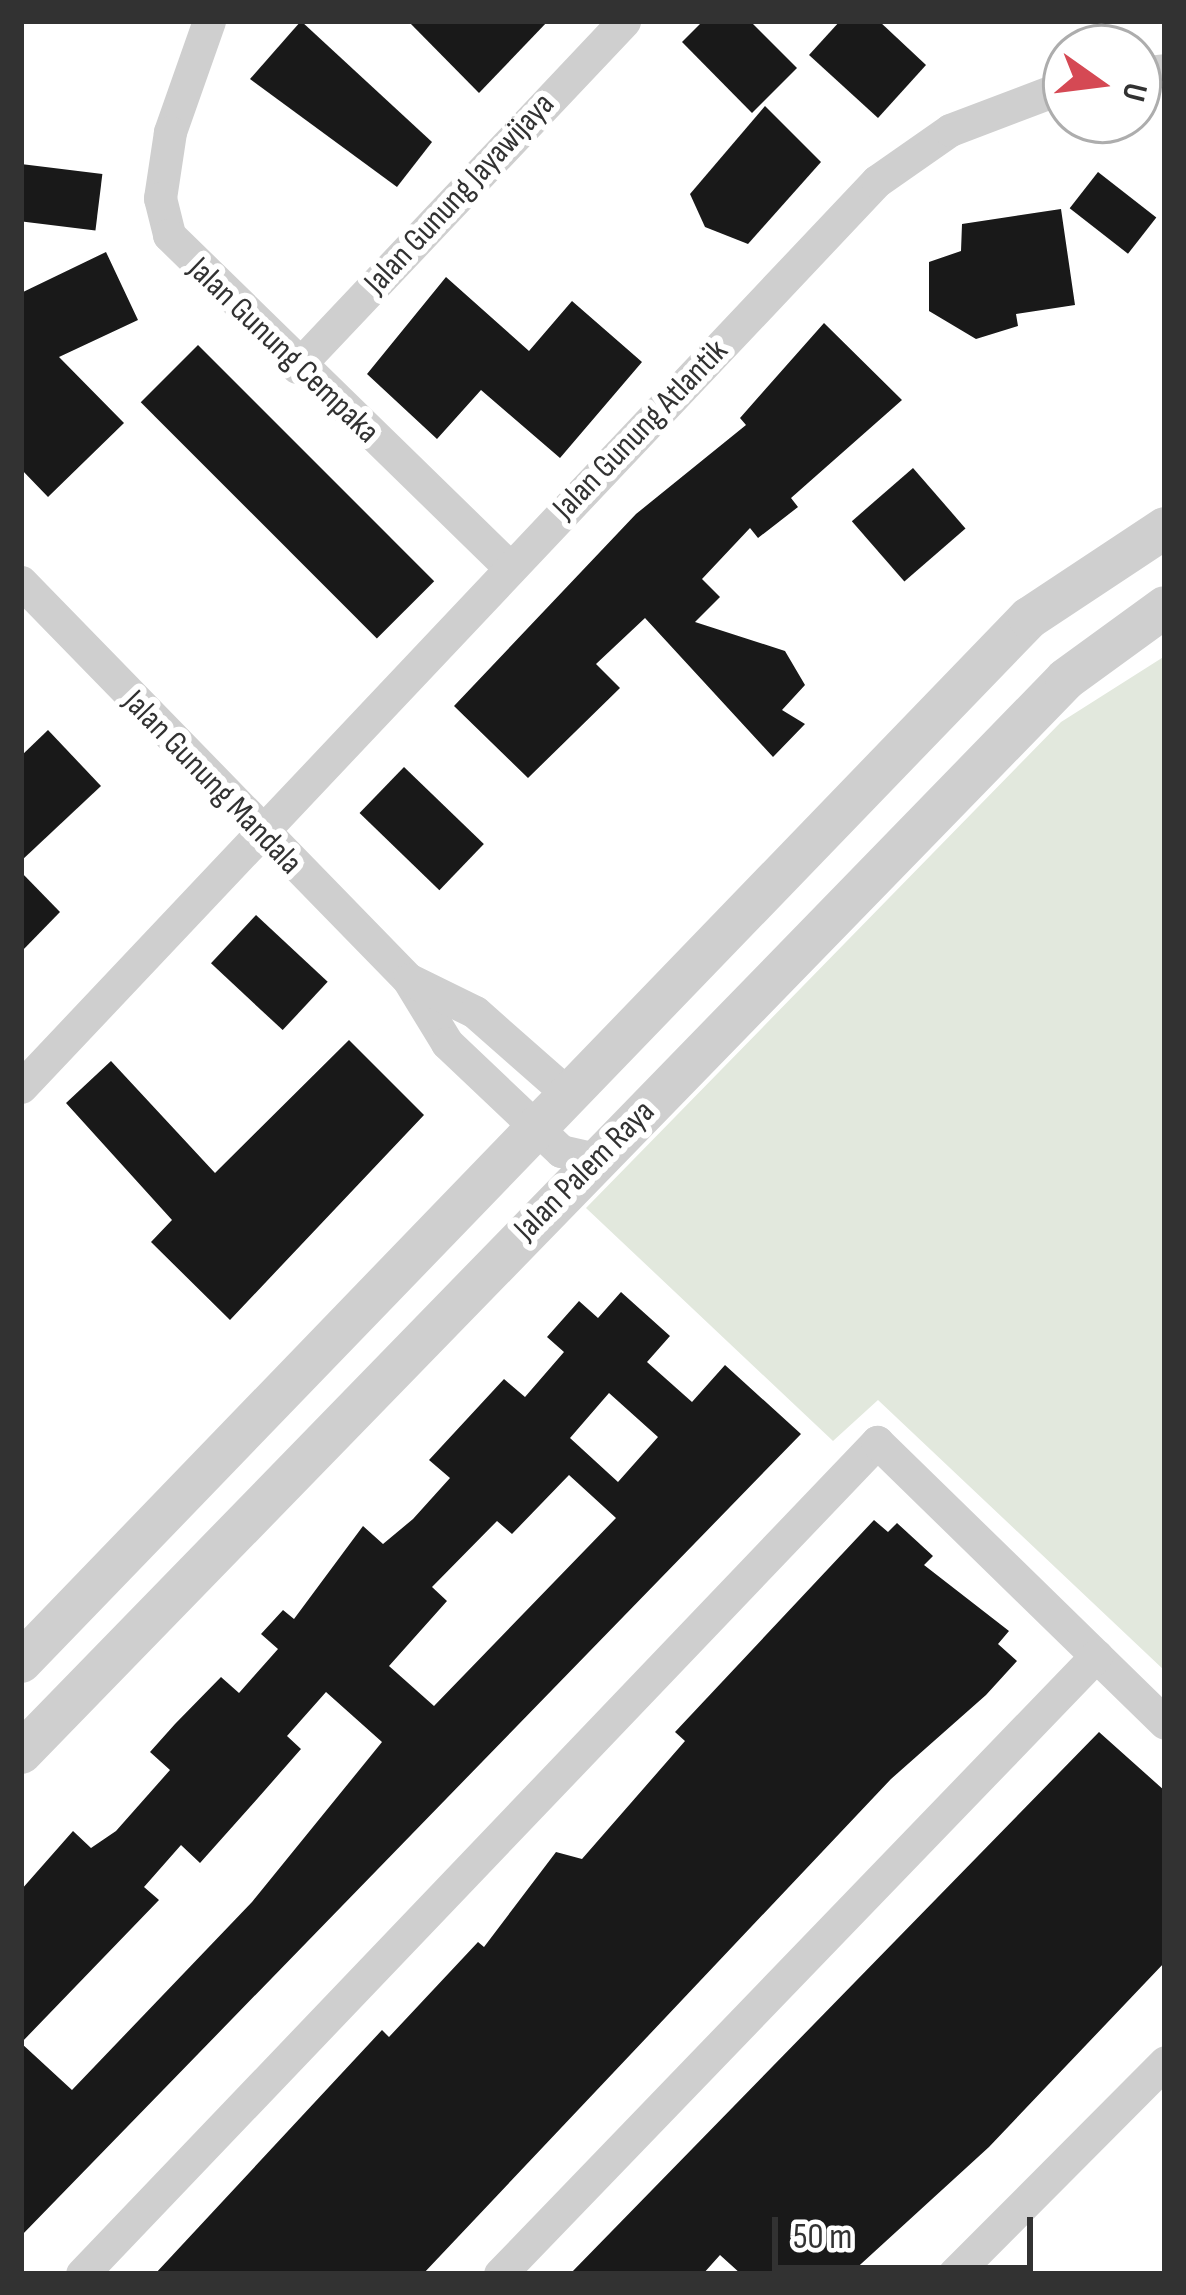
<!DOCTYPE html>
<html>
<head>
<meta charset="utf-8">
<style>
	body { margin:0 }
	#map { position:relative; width:1186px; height:2295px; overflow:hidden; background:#fff; font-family:"Sofia Sans Condensed",sans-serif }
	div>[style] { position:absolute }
	.green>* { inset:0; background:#e2e8dd }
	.building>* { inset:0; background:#191919; transform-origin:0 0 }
	.minor>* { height:33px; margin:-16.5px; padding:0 16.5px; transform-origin:16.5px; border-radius:16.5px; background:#cfcfcf }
	.tertiary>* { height:42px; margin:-21px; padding:0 21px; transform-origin:21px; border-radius:21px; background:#cfcfcf }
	span { translate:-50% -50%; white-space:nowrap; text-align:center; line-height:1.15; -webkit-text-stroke:12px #fff; paint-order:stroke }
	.street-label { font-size:33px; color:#323232 }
	.frame { position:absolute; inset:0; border:24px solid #323232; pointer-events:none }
	.north { position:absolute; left:1042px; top:24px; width:120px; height:120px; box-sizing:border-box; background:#fff; border:3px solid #adadad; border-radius:50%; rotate:104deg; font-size:33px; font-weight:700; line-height:48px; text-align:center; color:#323232 }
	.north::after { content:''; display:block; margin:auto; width:42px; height:54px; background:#d54954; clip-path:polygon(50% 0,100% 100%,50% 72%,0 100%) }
	.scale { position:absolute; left:772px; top:2217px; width:261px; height:54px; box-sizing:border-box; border:6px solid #323232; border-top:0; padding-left:15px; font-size:36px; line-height:42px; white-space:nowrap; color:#323232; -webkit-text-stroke:9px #fff; paint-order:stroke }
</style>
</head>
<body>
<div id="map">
	<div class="green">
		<div style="clip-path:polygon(1165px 656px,1165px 1671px,878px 1400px,833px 1441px,586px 1208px,1061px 722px)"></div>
	</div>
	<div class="building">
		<div style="clip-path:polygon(301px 21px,432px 142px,397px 187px,250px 79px)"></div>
		<div style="clip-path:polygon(408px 21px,548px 21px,479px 93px)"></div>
		<div style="clip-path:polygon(703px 21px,750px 21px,797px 68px,752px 113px,682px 42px)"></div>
		<div style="clip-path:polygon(840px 21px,879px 21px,926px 65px,878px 118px,809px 55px)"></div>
		<div style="clip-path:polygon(765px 106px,821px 162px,748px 244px,705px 227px,690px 194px)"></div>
		<div style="left:21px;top:164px;width:82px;height:57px;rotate:7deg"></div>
		<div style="left:1098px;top:172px;width:74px;height:46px;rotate:38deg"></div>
		<div style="clip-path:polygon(1061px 209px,1075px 305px,1016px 314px,1018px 326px,976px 339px,929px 311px,929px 262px,961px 251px,962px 224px)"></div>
		<div style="clip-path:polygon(106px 252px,138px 320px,59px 357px,124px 423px,48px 497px,21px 469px,21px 293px)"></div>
		<div style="clip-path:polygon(446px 277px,529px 351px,572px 301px,642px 362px,560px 458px,481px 390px,437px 439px,367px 374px)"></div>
		<div style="clip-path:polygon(824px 323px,902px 400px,791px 498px,798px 507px,758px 538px,750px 528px,702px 579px,720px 597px,695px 622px,785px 651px,805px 685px,782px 710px,805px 724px,773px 757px,645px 618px,596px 664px,620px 688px,528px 778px,454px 706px,636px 514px,746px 425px,740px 418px)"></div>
		<div style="left:198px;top:345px;width:334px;height:81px;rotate:45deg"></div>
		<div style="left:913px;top:468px;width:80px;height:81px;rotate:49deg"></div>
		<div style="clip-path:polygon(48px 730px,101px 786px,21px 861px,21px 756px)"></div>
		<div style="left:404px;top:767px;width:111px;height:64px;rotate:44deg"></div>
		<div style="clip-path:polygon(21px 872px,60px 912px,21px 952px)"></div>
		<div style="left:256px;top:915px;width:98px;height:66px;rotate:43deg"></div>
		<div style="clip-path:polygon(349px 1040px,424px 1115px,230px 1320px,151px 1242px,172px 1220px,66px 1103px,111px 1061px,215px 1173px)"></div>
		<div style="clip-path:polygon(evenodd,621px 1292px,670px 1336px,647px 1362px,692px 1402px,725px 1365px,801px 1434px,21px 2236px,21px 2043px,72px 2090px,252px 1902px,382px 1742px,326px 1692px,287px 1736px,301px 1749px,258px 1798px,200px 1863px,181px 1845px,144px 1887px,159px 1900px,21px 2043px,21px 1890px,73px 1831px,91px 1848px,116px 1831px,170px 1770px,150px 1752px,175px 1724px,221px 1677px,239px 1693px,278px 1649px,261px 1634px,283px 1610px,294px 1619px,363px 1526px,383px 1544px,413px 1519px,450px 1478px,429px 1460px,504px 1379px,525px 1397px,564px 1352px,547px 1337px,579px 1301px,598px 1318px,621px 1292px,609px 1393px,658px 1437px,618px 1482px,570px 1438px,609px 1393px,621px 1292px,569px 1475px,616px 1518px,434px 1706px,389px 1666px,447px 1601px,432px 1587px,497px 1521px,512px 1534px,569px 1475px)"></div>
		<div style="clip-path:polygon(874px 1520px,888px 1532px,897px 1523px,933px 1556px,924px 1565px,1009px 1631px,998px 1644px,1017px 1661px,986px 1695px,891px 1779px,423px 2274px,155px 2274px,382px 2030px,389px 2037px,478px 1942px,484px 1947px,556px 1852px,582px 1859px,685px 1741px,675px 1732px)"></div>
		<div style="clip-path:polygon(1099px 1732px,1165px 1791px,1165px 1962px,989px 2147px,850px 2274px,741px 2274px,720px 2255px,703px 2274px,570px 2274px)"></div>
	</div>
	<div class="minor">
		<div style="left:209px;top:21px;width:118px;rotate:109.4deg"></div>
		<div style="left:170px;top:132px;width:67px;rotate:98.6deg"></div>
		<div style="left:160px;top:198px;width:38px;rotate:76deg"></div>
		<div style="left:169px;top:235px;width:477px;rotate:44.3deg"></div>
		<div style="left:1138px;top:73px;width:27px;rotate:-6deg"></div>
		<div style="left:297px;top:367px;width:476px;rotate:-46.6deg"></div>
		<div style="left:21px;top:582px;width:554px;rotate:45.73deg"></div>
		<div style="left:408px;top:979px;width:75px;rotate:58.6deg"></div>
		<div style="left:447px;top:1043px;width:157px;rotate:43.5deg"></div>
		<div style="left:561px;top:1151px;width:35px;rotate:13deg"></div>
		<div style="left:410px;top:980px;width:72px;rotate:26.2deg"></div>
		<div style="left:475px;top:1012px;width:125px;rotate:41.4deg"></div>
		<div style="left:21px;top:1087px;width:1246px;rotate:-46.63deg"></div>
		<div style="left:877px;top:181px;width:89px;rotate:-34.9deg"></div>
		<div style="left:950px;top:130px;width:124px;rotate:-20.8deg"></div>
		<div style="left:82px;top:2274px;width:1151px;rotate:-46.3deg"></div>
		<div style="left:877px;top:1442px;width:402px;rotate:44.3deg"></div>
		<div style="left:500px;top:2274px;width:859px;rotate:-46.04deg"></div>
		<div style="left:954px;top:2274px;width:299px;rotate:-45.1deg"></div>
	</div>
	<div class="tertiary">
		<div style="left:21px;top:1662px;width:1451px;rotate:-46.01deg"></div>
		<div style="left:1029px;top:618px;width:163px;rotate:-33.5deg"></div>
		<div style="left:21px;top:1753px;width:1498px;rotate:-45.78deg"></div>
		<div style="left:1066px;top:679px;width:122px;rotate:-36deg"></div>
	</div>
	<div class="street-label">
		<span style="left:460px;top:194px;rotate:-47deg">Jalan Gunung Jayawijaya</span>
		<span style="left:283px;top:351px;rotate:44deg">Jalan Gunung Cempaka</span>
		<span style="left:641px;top:430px;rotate:-46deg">Jalan Gunung Atlantik</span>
		<span style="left:212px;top:783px;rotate:46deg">Jalan Gunung Mandala</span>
		<span style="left:585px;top:1171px;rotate:-45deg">Jalan Palem Raya</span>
	</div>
	<div class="frame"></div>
	<div class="north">U</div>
	<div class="scale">50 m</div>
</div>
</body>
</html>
